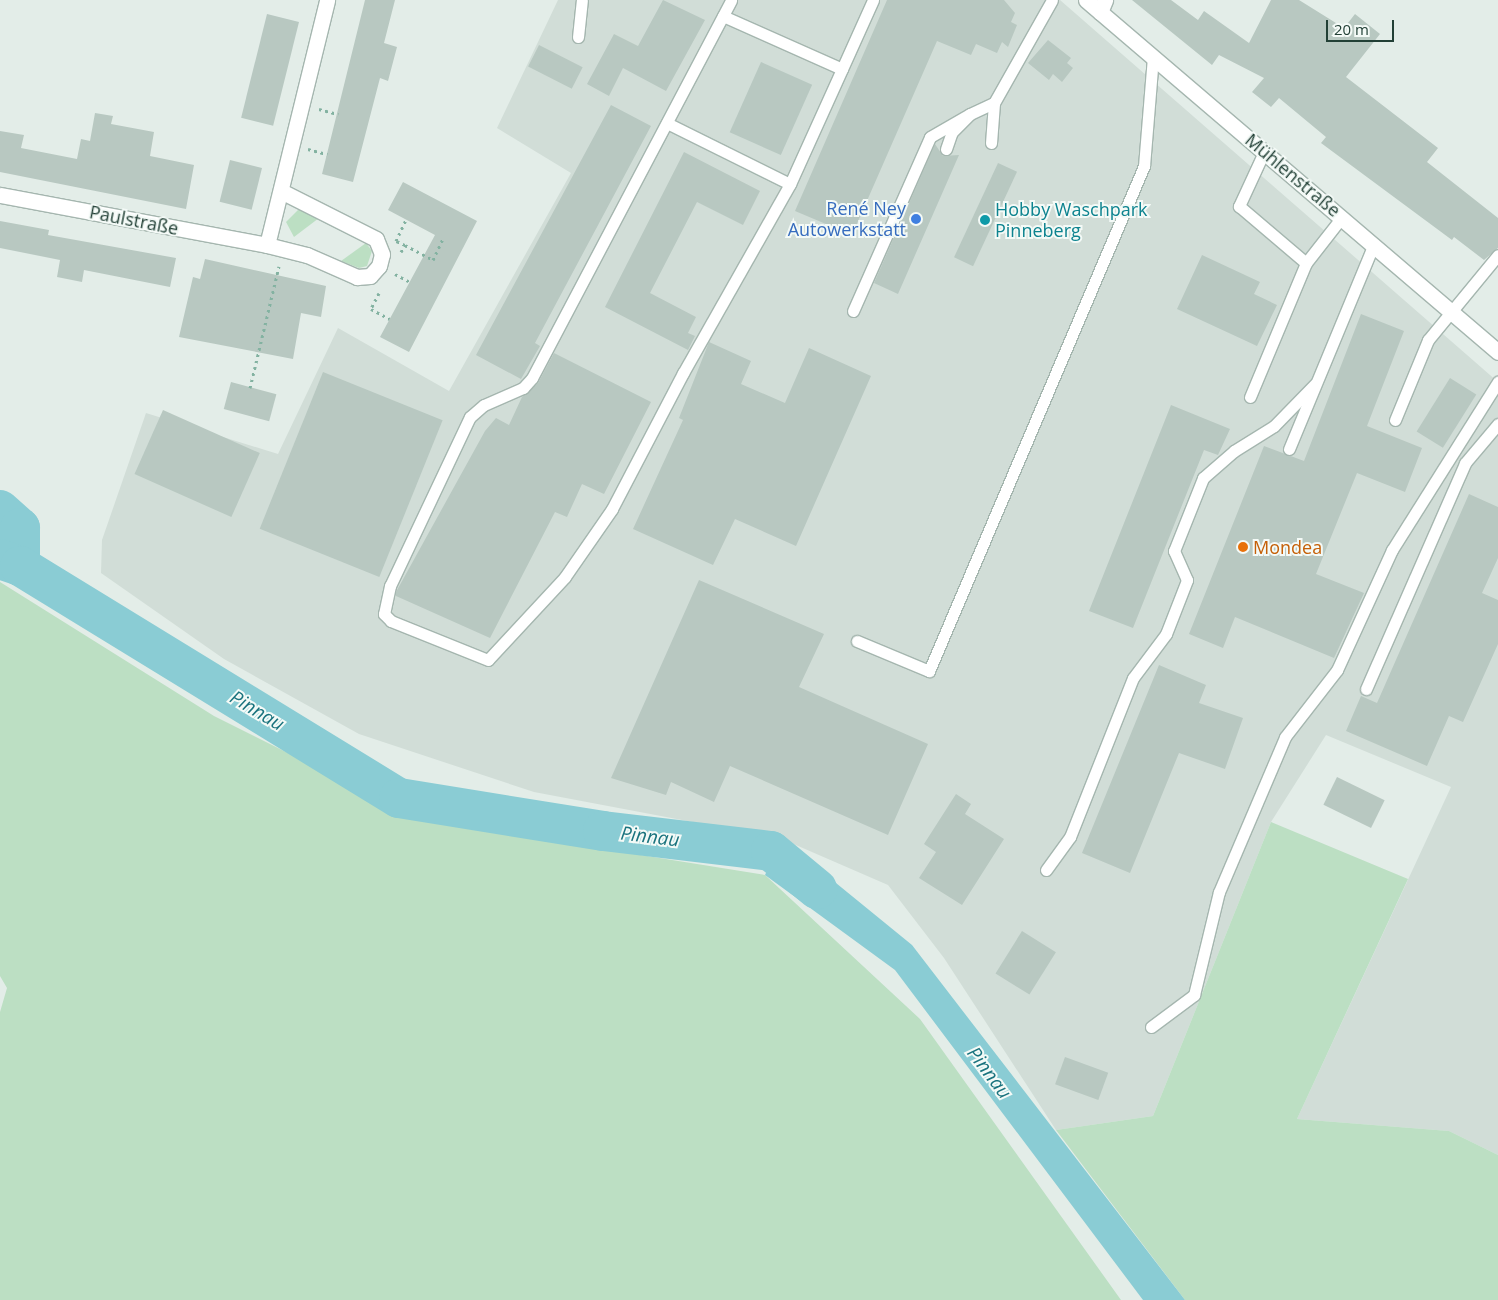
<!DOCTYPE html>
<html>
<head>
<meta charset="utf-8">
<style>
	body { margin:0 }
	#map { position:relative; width:1498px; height:1300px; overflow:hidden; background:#e3ede8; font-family:"Open Sans",sans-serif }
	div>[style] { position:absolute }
	.built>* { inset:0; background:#d1ddd7 }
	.green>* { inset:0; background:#bcdfc3 }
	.water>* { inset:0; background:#8accd4 }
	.river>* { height:40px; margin:-20px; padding:0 20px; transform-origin:20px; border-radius:20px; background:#8accd4 }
	.building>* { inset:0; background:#b8c8c1; transform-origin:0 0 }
	.path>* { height:3px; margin-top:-1.5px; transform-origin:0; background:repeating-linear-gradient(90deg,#83b2a1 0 2.5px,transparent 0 6.5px) }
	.roads { filter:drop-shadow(1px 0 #a5b6af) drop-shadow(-1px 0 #a5b6af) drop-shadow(0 1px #a5b6af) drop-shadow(0 -1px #a5b6af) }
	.service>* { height:11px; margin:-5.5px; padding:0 5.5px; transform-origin:5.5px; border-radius:5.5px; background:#fff }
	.minor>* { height:15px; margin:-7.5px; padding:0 7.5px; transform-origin:7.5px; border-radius:7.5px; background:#fff }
	.secondary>* { height:15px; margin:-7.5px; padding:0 7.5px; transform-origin:7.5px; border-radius:7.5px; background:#fff }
	.dots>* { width:14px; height:14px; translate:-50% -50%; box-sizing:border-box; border:2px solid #f4faf7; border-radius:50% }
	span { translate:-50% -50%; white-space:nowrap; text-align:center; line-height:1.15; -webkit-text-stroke:4px #f4faf7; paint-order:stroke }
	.street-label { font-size:18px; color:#224036 }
	.shop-label { font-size:18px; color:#366cbe }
	.right { translate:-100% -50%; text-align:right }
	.culture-label { font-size:18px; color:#0d838f }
	.left { translate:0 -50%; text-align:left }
	.food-label { font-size:18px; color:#c56008 }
	.water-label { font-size:19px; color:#1a737e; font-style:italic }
	.scale { position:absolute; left:1326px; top:20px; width:68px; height:22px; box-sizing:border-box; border:2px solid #224036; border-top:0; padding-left:6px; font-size:15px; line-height:18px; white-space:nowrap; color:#224036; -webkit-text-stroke:4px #f4faf7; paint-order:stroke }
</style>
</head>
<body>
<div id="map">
	<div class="built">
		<div style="clip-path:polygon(558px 0,1060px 0,1498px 382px,1498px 1155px,1449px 1131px,1297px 1119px,1451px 787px,1326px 735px,1271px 822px,1153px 1116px,1056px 1130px,944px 958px,888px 885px,782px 839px,534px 792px,359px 734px,224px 659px,101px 573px,102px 540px,146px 413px,278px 454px,338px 328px,449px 391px,571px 173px,497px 128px)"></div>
	</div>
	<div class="green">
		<div style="clip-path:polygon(299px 209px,319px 218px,294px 237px,286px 222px)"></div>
		<div style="clip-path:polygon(366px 243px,372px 251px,367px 266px,359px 268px,341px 261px)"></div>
		<div style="clip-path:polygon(0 510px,20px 528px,20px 566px,0 559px)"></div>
		<div style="clip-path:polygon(0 582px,214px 716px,370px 794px,566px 843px,765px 875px,920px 1019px,1121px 1300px,0 1300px,0 1012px,7px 988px,0 976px)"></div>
		<div style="clip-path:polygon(1271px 822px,1408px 879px,1297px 1119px,1449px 1131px,1498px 1155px,1498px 1300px,1185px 1300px,1056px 1130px,1153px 1116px)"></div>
	</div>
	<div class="water">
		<div style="clip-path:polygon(782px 839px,912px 945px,1185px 1300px,1143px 1300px,895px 970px,765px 875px)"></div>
	</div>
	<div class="river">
		<div style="left:0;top:510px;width:27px;rotate:42deg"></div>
		<div style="left:20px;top:528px;width:38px;rotate:90deg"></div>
		<div style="left:0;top:559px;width:21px;rotate:19deg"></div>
		<div style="left:20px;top:566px;width:444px;rotate:31.5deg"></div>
		<div style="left:399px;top:798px;width:207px;rotate:9.2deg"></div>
		<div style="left:603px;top:831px;width:169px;rotate:6.8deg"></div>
		<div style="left:771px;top:851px;width:60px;rotate:39.6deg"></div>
	</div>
	<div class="building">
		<div style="clip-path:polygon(365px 0,395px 0,384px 43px,397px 47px,388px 81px,380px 78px,353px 182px,322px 174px)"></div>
		<div style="clip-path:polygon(663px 0,705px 20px,666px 91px,623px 68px,609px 96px,587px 84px,614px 34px,638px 46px)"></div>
		<div style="clip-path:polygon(887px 0,1004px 0,1015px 13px,1011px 22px,1017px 25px,1008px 47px,1002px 42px,997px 53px,976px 44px,971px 55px,937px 41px,852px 235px,795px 211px)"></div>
		<div style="clip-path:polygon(1132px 0,1171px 0,1198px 20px,1204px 11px,1249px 43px,1271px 0,1299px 0,1344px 28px,1355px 14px,1380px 34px,1346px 77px,1438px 148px,1427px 162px,1498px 218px,1498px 248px,1484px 260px,1454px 237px,1452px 240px,1321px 143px,1326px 137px,1279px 98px,1271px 107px,1252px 92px,1264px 78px,1219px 55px,1212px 65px)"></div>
		<div style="left:267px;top:14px;width:33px;height:107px;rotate:14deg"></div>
		<div style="clip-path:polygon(1048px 40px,1071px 58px,1067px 63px,1073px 68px,1062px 82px,1053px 74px,1049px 80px,1028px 63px)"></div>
		<div style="left:539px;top:45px;width:49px;height:24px;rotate:27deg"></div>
		<div style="left:761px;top:62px;width:56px;height:77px;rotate:24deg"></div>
		<div style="clip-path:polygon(611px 105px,651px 126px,535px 343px,540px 346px,521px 379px,476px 355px)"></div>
		<div style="clip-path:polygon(95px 113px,113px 116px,111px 124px,154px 132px,150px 156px,194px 165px,186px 209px,0 172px,0 131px,24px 135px,21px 148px,77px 159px,81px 139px,90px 141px)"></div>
		<div style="clip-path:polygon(935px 144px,943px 156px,959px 155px,898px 294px,874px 283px)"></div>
		<div style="clip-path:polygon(684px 152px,760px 191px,743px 225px,697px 202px,650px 293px,696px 317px,688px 333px,695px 336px,688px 350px,605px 307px)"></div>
		<div style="left:230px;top:160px;width:33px;height:43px;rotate:14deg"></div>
		<div style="left:998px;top:163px;width:21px;height:104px;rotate:25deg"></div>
		<div style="clip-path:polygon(403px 182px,477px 221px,409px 352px,380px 337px,435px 235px,388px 210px)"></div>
		<div style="clip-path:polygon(0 221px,49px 230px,48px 235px,176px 258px,170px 287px,84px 270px,82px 282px,57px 277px,60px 260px,0 248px)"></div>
		<div style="clip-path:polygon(1202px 255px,1260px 282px,1254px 294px,1277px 305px,1257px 346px,1177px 309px)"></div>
		<div style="clip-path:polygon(205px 259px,326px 286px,321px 317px,301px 313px,293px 359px,179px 337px,193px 277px,200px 279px)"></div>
		<div style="clip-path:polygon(1361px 314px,1404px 331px,1367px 426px,1422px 448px,1405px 492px,1357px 473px,1316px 574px,1364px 593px,1334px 658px,1235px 617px,1223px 648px,1189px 634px,1264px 446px,1304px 461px)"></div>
		<div style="clip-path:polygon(709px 342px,751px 361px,741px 384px,785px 403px,809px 348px,871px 376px,796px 546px,735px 519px,713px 565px,633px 529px,683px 420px,679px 418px)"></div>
		<div style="clip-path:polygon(554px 353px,651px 402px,604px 494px,582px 484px,567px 517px,555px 512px,490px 638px,396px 596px,396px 592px,485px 431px,496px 418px,509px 425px,522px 397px,538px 383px)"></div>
		<div style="left:323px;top:372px;width:129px;height:169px;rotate:22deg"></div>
		<div style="left:1450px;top:378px;width:31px;height:63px;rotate:32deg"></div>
		<div style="left:231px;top:382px;width:47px;height:28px;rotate:15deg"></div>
		<div style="clip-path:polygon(1171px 405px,1230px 429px,1218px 455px,1204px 450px,1133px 628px,1089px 611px)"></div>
		<div style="left:163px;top:410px;width:106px;height:70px;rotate:24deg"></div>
		<div style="clip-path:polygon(1469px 494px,1498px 507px,1498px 558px,1482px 593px,1498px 600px,1498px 644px,1463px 722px,1449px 716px,1427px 766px,1346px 731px,1361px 696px,1377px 703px)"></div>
		<div style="clip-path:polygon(699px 580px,824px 634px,799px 687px,928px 744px,888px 835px,730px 766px,714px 802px,671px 782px,666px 795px,611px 778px)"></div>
		<div style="clip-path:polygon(1159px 665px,1206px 685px,1199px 703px,1243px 718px,1225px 769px,1179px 753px,1130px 873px,1082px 853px)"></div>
		<div style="left:1337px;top:777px;width:53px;height:31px;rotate:26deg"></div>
		<div style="clip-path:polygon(956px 794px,971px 804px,965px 814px,1004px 839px,962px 905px,919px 878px,936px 852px,924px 844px)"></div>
		<div style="left:1022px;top:931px;width:40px;height:50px;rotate:32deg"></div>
		<div style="left:1065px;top:1057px;width:46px;height:29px;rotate:20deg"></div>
	</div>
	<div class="path">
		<div style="left:319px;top:109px;width:20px;rotate:15deg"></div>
		<div style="left:308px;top:149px;width:20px;rotate:15deg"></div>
		<div style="left:405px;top:245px;width:10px;rotate:-156deg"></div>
		<div style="left:396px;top:241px;width:23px;rotate:-65deg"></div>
		<div style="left:401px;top:252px;width:8px;rotate:-60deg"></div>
		<div style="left:405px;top:245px;width:32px;rotate:28deg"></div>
		<div style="left:433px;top:260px;width:23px;rotate:-65deg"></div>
		<div style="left:395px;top:274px;width:17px;rotate:28deg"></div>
		<div style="left:379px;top:293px;width:18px;rotate:117deg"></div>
		<div style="left:371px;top:309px;width:21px;rotate:28deg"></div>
		<div style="left:250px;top:388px;width:125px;rotate:-76.6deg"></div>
	</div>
	<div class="roads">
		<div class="service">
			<div style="left:723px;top:16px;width:130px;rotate:24deg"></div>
			<div style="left:842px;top:69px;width:126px;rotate:114.3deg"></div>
			<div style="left:790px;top:184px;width:217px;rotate:119.5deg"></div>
			<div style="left:683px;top:373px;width:153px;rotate:117.6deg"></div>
			<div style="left:612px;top:509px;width:83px;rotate:124.7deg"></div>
			<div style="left:565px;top:577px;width:113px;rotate:132.9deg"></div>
			<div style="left:488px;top:660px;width:105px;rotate:-158.1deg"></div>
			<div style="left:391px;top:621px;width:10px;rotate:-135deg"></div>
			<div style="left:384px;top:614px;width:29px;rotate:-78deg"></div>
			<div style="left:390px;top:586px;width:187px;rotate:-64.7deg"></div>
			<div style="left:470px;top:417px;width:18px;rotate:-41deg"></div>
			<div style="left:484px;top:405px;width:43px;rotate:-23.6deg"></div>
			<div style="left:523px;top:388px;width:13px;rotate:-48deg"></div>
			<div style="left:532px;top:378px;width:427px;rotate:-62.2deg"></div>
			<div style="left:578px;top:37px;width:37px;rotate:-84deg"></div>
			<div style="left:842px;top:69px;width:76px;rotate:-65.8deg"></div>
			<div style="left:667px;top:123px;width:137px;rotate:26.4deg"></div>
			<div style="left:991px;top:143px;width:40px;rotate:-85.7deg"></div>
			<div style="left:946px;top:149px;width:18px;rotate:-71deg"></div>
			<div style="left:952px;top:132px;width:25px;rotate:-45deg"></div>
			<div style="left:970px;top:114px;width:26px;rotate:-25deg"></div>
			<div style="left:994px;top:103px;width:118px;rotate:-60.6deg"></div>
			<div style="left:1264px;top:152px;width:60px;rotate:114.8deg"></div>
			<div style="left:1239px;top:206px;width:88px;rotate:40.4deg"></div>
			<div style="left:853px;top:311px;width:190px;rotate:-66.1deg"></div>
			<div style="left:930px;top:137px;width:46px;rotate:-29.9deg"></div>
			<div style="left:1250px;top:397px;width:145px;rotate:-67.3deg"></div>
			<div style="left:1306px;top:263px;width:58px;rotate:-52deg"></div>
			<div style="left:1395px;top:420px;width:87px;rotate:-67.6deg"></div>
			<div style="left:1428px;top:340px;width:110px;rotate:-50.5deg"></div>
			<div style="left:1289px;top:449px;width:222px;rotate:-67.5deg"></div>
			<div style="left:857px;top:641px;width:78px;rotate:22.6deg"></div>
			<div style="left:929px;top:671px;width:549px;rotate:-66.94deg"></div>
			<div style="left:1144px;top:166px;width:109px;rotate:-85.3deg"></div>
			<div style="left:1366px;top:689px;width:247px;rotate:-66.3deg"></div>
			<div style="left:1465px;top:463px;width:51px;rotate:-49.8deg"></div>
			<div style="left:1046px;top:870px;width:41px;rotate:-54deg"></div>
			<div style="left:1070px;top:837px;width:171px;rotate:-68.4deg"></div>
			<div style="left:1133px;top:678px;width:55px;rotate:-53.1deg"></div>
			<div style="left:1166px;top:634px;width:58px;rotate:-68.7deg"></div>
			<div style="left:1187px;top:580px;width:32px;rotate:-114deg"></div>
			<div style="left:1174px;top:551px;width:79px;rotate:-68.3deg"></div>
			<div style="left:1203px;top:478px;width:41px;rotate:-41.1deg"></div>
			<div style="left:1234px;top:451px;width:47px;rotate:-32deg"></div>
			<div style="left:1274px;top:426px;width:59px;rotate:-45.7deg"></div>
			<div style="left:1151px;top:1027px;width:54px;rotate:-36.7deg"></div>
			<div style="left:1194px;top:995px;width:106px;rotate:-76.4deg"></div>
			<div style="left:1219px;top:892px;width:168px;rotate:-66.9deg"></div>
			<div style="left:1285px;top:737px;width:85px;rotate:-52.2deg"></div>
			<div style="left:1337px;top:670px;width:132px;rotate:-65.4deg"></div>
			<div style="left:1392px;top:550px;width:199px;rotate:-57.8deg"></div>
		</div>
		<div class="minor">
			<div style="left:1100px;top:12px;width:13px;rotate:-67deg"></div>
			<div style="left:0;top:195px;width:272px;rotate:10.6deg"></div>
			<div style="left:267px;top:245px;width:252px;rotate:-76.2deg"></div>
			<div style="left:267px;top:245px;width:41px;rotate:14deg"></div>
			<div style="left:307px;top:255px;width:55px;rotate:23.7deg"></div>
			<div style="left:357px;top:277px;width:13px;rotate:-4deg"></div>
			<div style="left:370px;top:276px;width:13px;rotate:-48deg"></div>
			<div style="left:379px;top:266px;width:12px;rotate:-76deg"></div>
			<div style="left:382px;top:254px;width:16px;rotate:-112deg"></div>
			<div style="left:376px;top:239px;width:106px;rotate:-153.2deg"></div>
		</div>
		<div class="secondary">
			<div style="left:1086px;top:0;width:542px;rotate:40.51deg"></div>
		</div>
	</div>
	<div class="dots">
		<div style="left:916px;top:219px;background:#3f7fe0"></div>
		<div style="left:985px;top:220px;background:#0f9aa8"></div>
		<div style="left:1243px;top:547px;background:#e8710a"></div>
	</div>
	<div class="street-label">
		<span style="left:1293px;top:175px;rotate:40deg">Mühlenstraße</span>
		<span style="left:134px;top:220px;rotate:11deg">Paulstraße</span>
	</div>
	<div class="shop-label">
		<span class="right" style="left:906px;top:219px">René Ney<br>Autowerkstatt</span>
	</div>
	<div class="culture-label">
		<span class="left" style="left:995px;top:220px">Hobby Waschpark<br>Pinneberg</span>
	</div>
	<div class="food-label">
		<span class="left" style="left:1253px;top:547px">Mondea</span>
	</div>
	<div class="water-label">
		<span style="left:257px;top:711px;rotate:31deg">Pinnau</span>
		<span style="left:650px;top:837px;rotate:7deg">Pinnau</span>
		<span style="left:989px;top:1073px;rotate:53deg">Pinnau</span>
	</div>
	<div class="scale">20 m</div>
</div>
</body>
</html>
